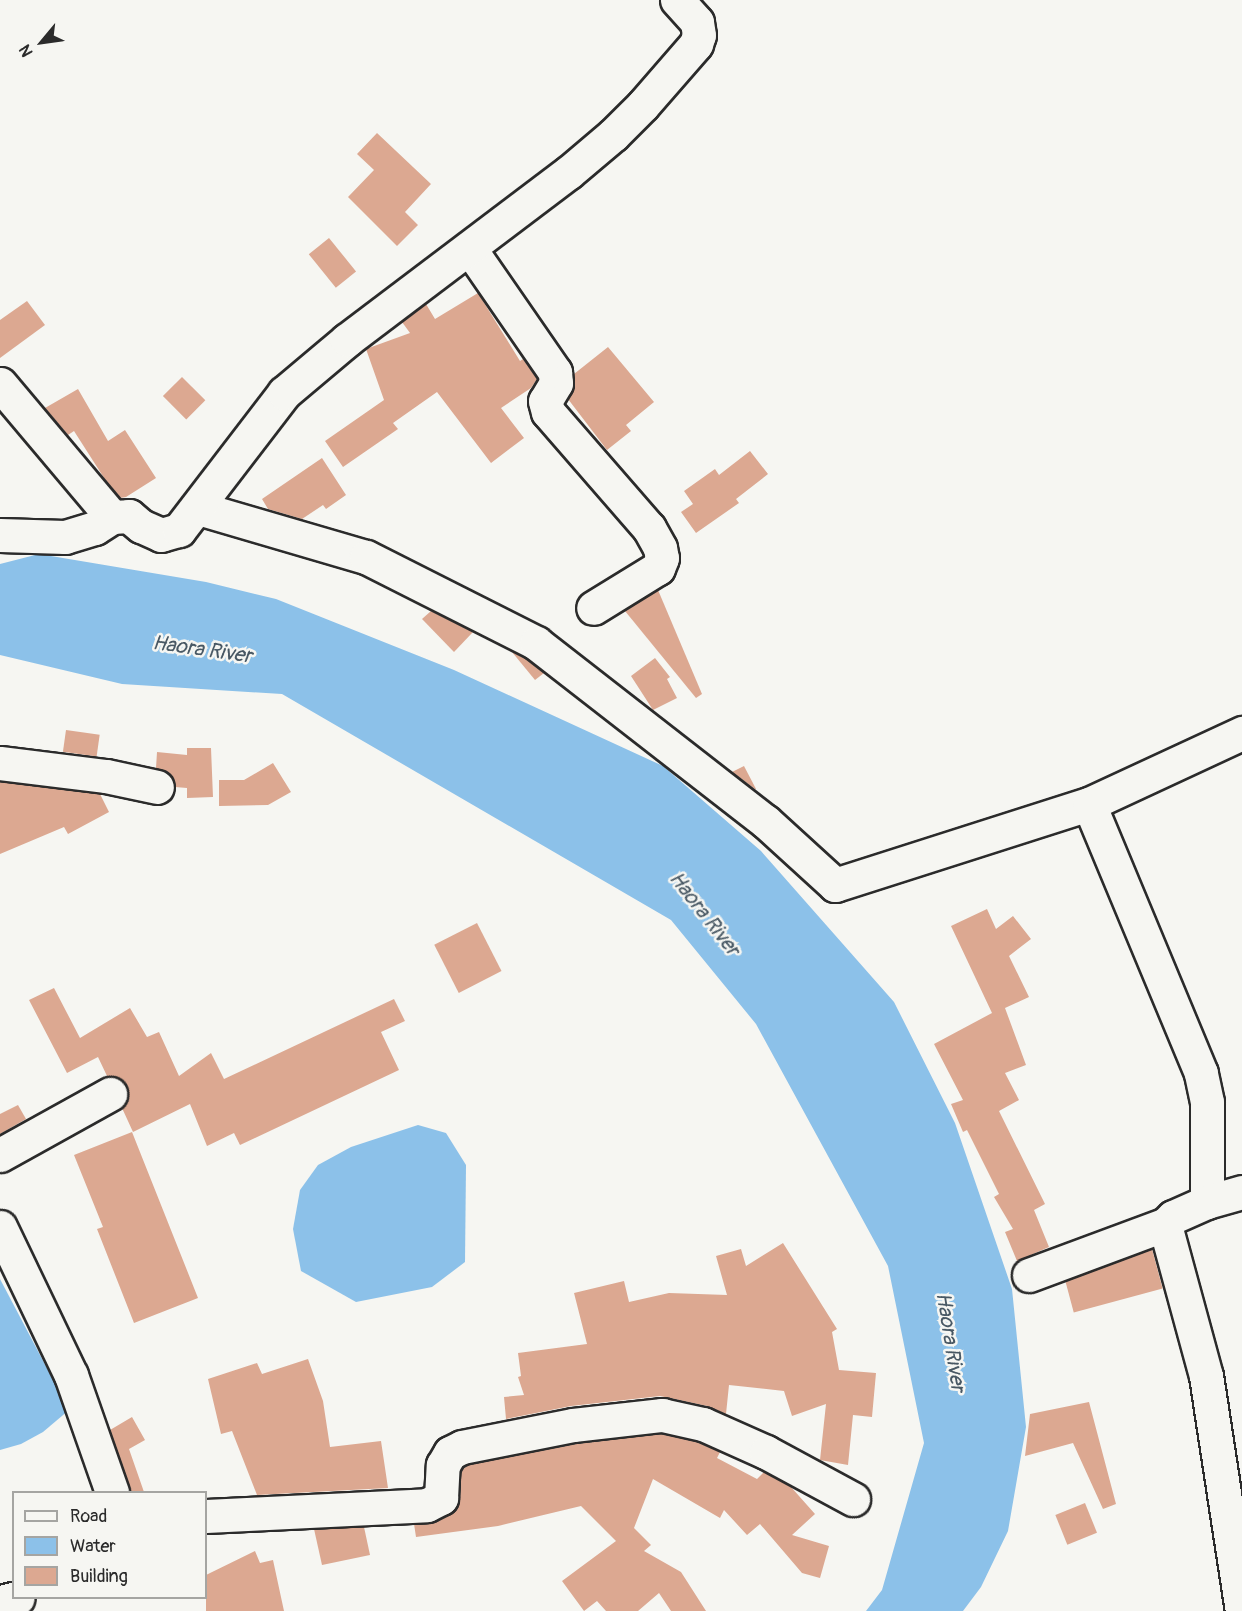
<!DOCTYPE html>
<html>
<head>
<meta charset="utf-8">
<style>
	body { margin:0 }
	#map { position:relative; width:1242px; height:1611px; overflow:hidden; background:#f6f6f2; font-family:Pangolin,sans-serif }
	div>[style] { position:absolute }
	.water>* { inset:0; background:#8cc1e9 }
	.building>* { inset:0; background:#dca891; transform-origin:0 0 }
	.roads { filter:drop-shadow(2px 0 #2b2b2b) drop-shadow(-2px 0 #2b2b2b) drop-shadow(0 2px #2b2b2b) drop-shadow(0 -2px #2b2b2b) }
	.minor>* { height:33px; margin:-16.5px; padding:0 16.5px; transform-origin:16.5px; border-radius:16.5px; background:#f6f6f2 }
	span { translate:-50% -50%; white-space:nowrap; text-align:center; line-height:1.15; -webkit-text-stroke:5px #f6f6f2; paint-order:stroke }
	.water-label { font-size:21px; color:#485864; font-style:italic }
	.legend { position:absolute; left:12px; top:1491px; width:195px; height:108px; box-sizing:border-box; background:#f6f6f2; border:2px solid #a5a5a2; margin:0; padding:8px 10px; list-style:none; font-size:18px; color:#2b2b2b }
	.legend li { display:flex; align-items:center; gap:12px; height:30px }
	.legend b { width:30px; border:2px solid #a5a5a2 }
	.north { position:absolute; left:12px; top:12px; width:60px; height:60px; -webkit-text-stroke:4px #f6f6f2; paint-order:stroke; rotate:241deg; font-size:16px; font-weight:700; line-height:24px; text-align:center; color:#2b2b2b }
	.north::after { content:''; display:block; margin:auto; width:21px; height:27px; background:#2b2b2b; clip-path:polygon(50% 0,100% 100%,50% 72%,0 100%) }
</style>
</head>
<body>
<div id="map">
	<div class="water">
		<div style="clip-path:polygon(39px 554px,206px 582px,276px 599px,454px 670px,663px 766px,761px 851px,894px 1002px,955px 1123px,1012px 1289px,1026px 1427px,1008px 1531px,981px 1587px,963px 1611px,866px 1611px,882px 1590px,924px 1443px,888px 1266px,756px 1024px,671px 920px,282px 694px,122px 684px,0 655px,0 564px)"></div>
		<div style="clip-path:polygon(418px 1125px,446px 1133px,466px 1165px,465px 1262px,432px 1287px,356px 1302px,301px 1271px,293px 1229px,300px 1190px,318px 1165px,351px 1147px)"></div>
		<div style="clip-path:polygon(0 1279px,69px 1410px,43px 1432px,21px 1444px,0 1450px)"></div>
	</div>
	<div class="building">
		<div style="clip-path:polygon(377px 133px,431px 184px,405px 212px,418px 225px,397px 246px,348px 197px,374px 170px,357px 154px)"></div>
		<div style="left:329px;top:238px;width:43px;height:26px;rotate:51deg"></div>
		<div style="clip-path:polygon(478px 293px,520px 361px,523px 359px,537px 379px,531px 388px,501px 408px,524px 438px,491px 463px,437px 392px,393px 423px,398px 429px,343px 467px,325px 441px,384px 400px,366px 349px,410px 333px,402px 322px,426px 304px,435px 319px)"></div>
		<div style="clip-path:polygon(27px 301px,45px 325px,0 358px,0 320px)"></div>
		<div style="clip-path:polygon(608px 347px,654px 402px,626px 425px,631px 431px,607px 450px,568px 399px,572px 392px,574px 374px)"></div>
		<div style="left:182px;top:377px;width:33px;height:27px;rotate:45deg"></div>
		<div style="clip-path:polygon(78px 389px,108px 441px,125px 430px,156px 478px,126px 497px,120px 498px,106px 481px,74px 431px,68px 435px,45px 408px)"></div>
		<div style="clip-path:polygon(750px 451px,768px 474px,736px 499px,739px 503px,696px 533px,681px 512px,693px 504px,684px 491px,715px 469px,719px 475px)"></div>
		<div style="clip-path:polygon(322px 458px,346px 495px,326px 509px,323px 505px,302px 519px,268px 509px,262px 499px)"></div>
		<div style="clip-path:polygon(658px 590px,702px 694px,696px 698px,625px 611px)"></div>
		<div style="clip-path:polygon(431px 611px,473px 632px,454px 652px,422px 619px)"></div>
		<div style="clip-path:polygon(512px 652px,526px 659px,544px 673px,535px 680px)"></div>
		<div style="clip-path:polygon(655px 658px,670px 677px,667px 679px,677px 698px,653px 710px,631px 676px)"></div>
		<div style="left:66px;top:730px;width:34px;height:22px;rotate:8deg"></div>
		<div style="clip-path:polygon(187px 748px,211px 748px,213px 797px,187px 798px,187px 788px,175px 787px,170px 774px,156px 768px,157px 752px,187px 755px)"></div>
		<div style="clip-path:polygon(273px 763px,291px 792px,268px 805px,219px 806px,219px 780px,244px 780px)"></div>
		<div style="clip-path:polygon(744px 766px,756px 789px,755px 789px,732px 772px)"></div>
		<div style="clip-path:polygon(0 782px,100px 794px,109px 812px,68px 834px,64px 827px,0 854px)"></div>
		<div style="clip-path:polygon(987px 909px,996px 929px,1013px 916px,1031px 939px,1009px 956px,1029px 997px,1005px 1008px,1026px 1065px,1005px 1073px,1019px 1100px,999px 1111px,1045px 1204px,1034px 1210px,1049px 1247px,1017px 1261px,1005px 1232px,1013px 1229px,994px 1197px,999px 1194px,967px 1130px,963px 1132px,951px 1104px,963px 1100px,934px 1044px,992px 1013px,951px 926px)"></div>
		<div style="left:477px;top:923px;width:54px;height:48px;rotate:63deg"></div>
		<div style="clip-path:polygon(54px 988px,80px 1038px,130px 1008px,147px 1037px,159px 1032px,179px 1076px,211px 1053px,224px 1079px,394px 999px,405px 1021px,381px 1032px,399px 1070px,240px 1145px,234px 1133px,207px 1146px,190px 1104px,133px 1132px,122px 1108px,129px 1095px,127px 1085px,119px 1078px,107px 1076px,98px 1057px,67px 1073px,29px 1000px)"></div>
		<div style="clip-path:polygon(18px 1105px,26px 1119px,0 1134px,0 1114px)"></div>
		<div style="clip-path:polygon(132px 1132px,198px 1298px,134px 1323px,97px 1229px,103px 1227px,74px 1155px)"></div>
		<div style="clip-path:polygon(783px 1243px,837px 1329px,832px 1332px,839px 1370px,876px 1373px,872px 1417px,853px 1415px,848px 1465px,820px 1460px,826px 1404px,792px 1416px,784px 1391px,729px 1385px,726px 1414px,707px 1406px,660px 1396px,571px 1406px,506px 1419px,504px 1397px,524px 1395px,518px 1377px,521px 1376px,518px 1353px,587px 1344px,574px 1293px,624px 1281px,629px 1302px,669px 1293px,727px 1295px,716px 1256px,741px 1249px,746px 1266px)"></div>
		<div style="left:1152px;top:1249px;width:41px;height:92px;rotate:75deg"></div>
		<div style="clip-path:polygon(308px 1359px,323px 1401px,330px 1447px,381px 1441px,388px 1488px,257px 1495px,232px 1431px,221px 1434px,208px 1379px,257px 1363px,262px 1374px)"></div>
		<div style="clip-path:polygon(1089px 1402px,1116px 1504px,1103px 1509px,1073px 1443px,1025px 1456px,1030px 1414px)"></div>
		<div style="clip-path:polygon(132px 1417px,145px 1440px,129px 1449px,144px 1492px,130px 1492px,110px 1430px)"></div>
		<div style="clip-path:polygon(661px 1434px,697px 1442px,720px 1452px,717px 1458px,757px 1479px,764px 1472px,791px 1487px,815px 1514px,792px 1535px,829px 1546px,820px 1578px,802px 1573px,760px 1524px,747px 1535px,724px 1510px,720px 1518px,653px 1479px,634px 1528px,651px 1545px,644px 1551px,681px 1572px,706px 1611px,671px 1611px,659px 1593px,638px 1611px,606px 1611px,597px 1601px,584px 1611px,562px 1581px,616px 1541px,581px 1506px,498px 1526px,416px 1537px,414px 1524px,435px 1522px,456px 1509px,460px 1499px,461px 1471px,468px 1465px,576px 1444px)"></div>
		<div style="left:1085px;top:1503px;width:32px;height:32px;rotate:68deg"></div>
		<div style="clip-path:polygon(364px 1527px,370px 1555px,322px 1565px,314px 1529px)"></div>
		<div style="clip-path:polygon(255px 1551px,260px 1563px,273px 1560px,284px 1611px,206px 1611px,206px 1575px)"></div>
	</div>
	<div class="roads">
		<div class="minor">
			<div style="left:470px;top:249px;width:150px;rotate:55.4deg"></div>
			<div style="left:555px;top:372px;width:11px;rotate:85deg"></div>
			<div style="left:556px;top:383px;width:21px;rotate:121deg"></div>
			<div style="left:545px;top:401px;width:11px;rotate:75deg"></div>
			<div style="left:548px;top:412px;width:154px;rotate:49deg"></div>
			<div style="left:649px;top:528px;width:23px;rotate:61deg"></div>
			<div style="left:660px;top:548px;width:10px;rotate:79deg"></div>
			<div style="left:662px;top:558px;width:11px;rotate:112deg"></div>
			<div style="left:658px;top:568px;width:76px;rotate:148.4deg"></div>
			<div style="left:0;top:384px;width:174px;rotate:49.9deg"></div>
			<div style="left:198px;top:508px;width:175px;rotate:16.3deg"></div>
			<div style="left:366px;top:557px;width:191px;rotate:26.8deg"></div>
			<div style="left:536px;top:643px;width:290px;rotate:37.9deg"></div>
			<div style="left:765px;top:821px;width:95px;rotate:42.4deg"></div>
			<div style="left:835px;top:885px;width:267px;rotate:-17.7deg"></div>
			<div style="left:0;top:535px;width:65px;rotate:1.8deg"></div>
			<div style="left:65px;top:537px;width:31px;rotate:-17deg"></div>
			<div style="left:95px;top:528px;width:20px;rotate:-33deg"></div>
			<div style="left:112px;top:517px;width:17px;rotate:-3deg"></div>
			<div style="left:129px;top:516px;width:16px;rotate:40deg"></div>
			<div style="left:141px;top:526px;width:22px;rotate:24deg"></div>
			<div style="left:161px;top:535px;width:19px;rotate:-16deg"></div>
			<div style="left:179px;top:530px;width:173px;rotate:-52.5deg"></div>
			<div style="left:284px;top:393px;width:82px;rotate:-40.1deg"></div>
			<div style="left:347px;top:340px;width:277px;rotate:-37.1deg"></div>
			<div style="left:568px;top:173px;width:59px;rotate:-40.2deg"></div>
			<div style="left:613px;top:135px;width:42px;rotate:-45deg"></div>
			<div style="left:643px;top:105px;width:81px;rotate:-49deg"></div>
			<div style="left:696px;top:44px;width:9px;rotate:-72deg"></div>
			<div style="left:699px;top:35px;width:13px;rotate:-99deg"></div>
			<div style="left:697px;top:22px;width:30px;rotate:-132deg"></div>
			<div style="left:0;top:763px;width:107px;rotate:7deg"></div>
			<div style="left:106px;top:776px;width:52px;rotate:12.2deg"></div>
			<div style="left:0;top:1155px;width:126px;rotate:-29deg"></div>
			<div style="left:1207px;top:1202px;width:100px;rotate:-90deg"></div>
			<div style="left:1207px;top:1102px;width:30px;rotate:-102deg"></div>
			<div style="left:1201px;top:1073px;width:291px;rotate:-112.6deg"></div>
			<div style="left:1089px;top:804px;width:169px;rotate:-24.9deg"></div>
			<div style="left:0;top:1227px;width:164px;rotate:64.4deg"></div>
			<div style="left:71px;top:1375px;width:124px;rotate:70.7deg"></div>
			<div style="left:1029px;top:1275px;width:146px;rotate:-20.4deg"></div>
			<div style="left:206px;top:1516px;width:221px;rotate:-2.8deg"></div>
			<div style="left:427px;top:1505px;width:16px;rotate:-27deg"></div>
			<div style="left:441px;top:1498px;width:33px;rotate:-87deg"></div>
			<div style="left:443px;top:1465px;width:14px;rotate:-60deg"></div>
			<div style="left:450px;top:1453px;width:13px;rotate:-27deg"></div>
			<div style="left:462px;top:1447px;width:113px;rotate:-11.2deg"></div>
			<div style="left:573px;top:1425px;width:90px;rotate:-6.4deg"></div>
			<div style="left:662px;top:1415px;width:42px;rotate:12.4deg"></div>
			<div style="left:703px;top:1424px;width:69px;rotate:24deg"></div>
			<div style="left:766px;top:1452px;width:99px;rotate:28.4deg"></div>
			<div style="left:0;top:1602px;width:18px;rotate:-13deg"></div>
			<div style="left:1242px;top:1611px;width:238px;rotate:-98.7deg"></div>
			<div style="left:1206px;top:1376px;width:152px;rotate:-105.2deg"></div>
			<div style="left:1166px;top:1229px;width:5px;rotate:-90deg"></div>
			<div style="left:1166px;top:1224px;width:10px;rotate:-45deg"></div>
			<div style="left:1173px;top:1217px;width:37px;rotate:-24deg"></div>
			<div style="left:1207px;top:1202px;width:36px;rotate:-16deg"></div>
		</div>
	</div>
	<div class="water-label">
		<span style="left:202px;top:650px;rotate:8deg">Haora River</span>
		<span style="left:704px;top:914px;rotate:52deg">Haora River</span>
		<span style="left:950px;top:1342px;rotate:81deg">Haora River</span>
	</div>
	<ul class="legend">
	<li><b style="height:8px;background:#f6f6f2"></b>Road</li>
	<li><b style="height:16px;background:#8cc1e9"></b>Water</li>
	<li><b style="height:16px;background:#dca891"></b>Building</li>
	</ul>
	<div class="north">N</div>
</div>
</body>
</html>
